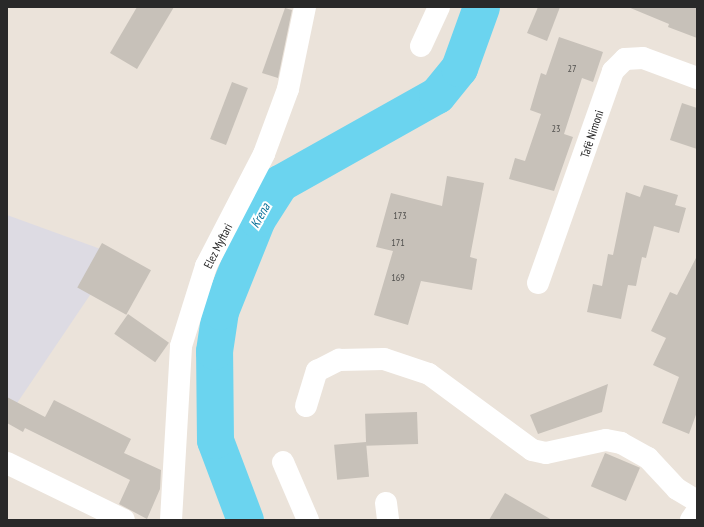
<!DOCTYPE html>
<html>
<head>
<meta charset="utf-8">
<style>
	body { margin:0 }
	#map { position:relative; width:704px; height:527px; overflow:hidden; background:#ebe3da; font-family:"PT Sans Narrow",sans-serif }
	div>[style] { position:absolute }
	.industrial>* { inset:0; background:#dddbe3 }
	.river>* { height:37px; margin:-18.5px; padding:0 18.5px; transform-origin:18.5px; border-radius:18.5px; background:#6bd4ef }
	.building>* { inset:0; background:#c7c1b9; transform-origin:0 0 }
	.minor>* { height:22px; margin:-11px; padding:0 11px; transform-origin:11px; border-radius:11px; background:#fff }
	.secondary>* { height:22px; margin:-11px; padding:0 11px; transform-origin:11px; border-radius:11px; background:#fff }
	span { translate:-50% -50%; white-space:nowrap; text-align:center; line-height:1.15; -webkit-text-stroke:4px #fff; paint-order:stroke }
	.number-label { font-size:10px; color:#504f4d }
	.number-label span { -webkit-text-stroke-width:0 }
	.street-label { font-size:12px; color:#292929 }
	.water-label { font-size:13px; color:#0c7299; font-style:italic }
	.frame { position:absolute; inset:0; border:8px solid #292929; pointer-events:none }
</style>
</head>
<body>
<div id="map">
	<div class="industrial">
		<div style="clip-path:polygon(7px 215px,117px 255px,7px 418px)"></div>
	</div>
	<div class="river">
		<div style="left:245px;top:520px;width:85px;rotate:-110.6deg"></div>
		<div style="left:215px;top:440px;width:89px;rotate:-90.6deg"></div>
		<div style="left:214px;top:351px;width:40px;rotate:-81.5deg"></div>
		<div style="left:220px;top:311px;width:99px;rotate:-68.1deg"></div>
		<div style="left:257px;top:219px;width:43px;rotate:-57.4deg"></div>
		<div style="left:280px;top:183px;width:180px;rotate:-29.3deg"></div>
		<div style="left:437px;top:95px;width:35px;rotate:-51deg"></div>
		<div style="left:459px;top:68px;width:65px;rotate:-70.2deg"></div>
	</div>
	<div class="building">
		<div style="clip-path:polygon(137px 7px,174px 7px,137px 69px,110px 53px)"></div>
		<div style="clip-path:polygon(538px 7px,560px 7px,547px 41px,527px 33px)"></div>
		<div style="clip-path:polygon(628px 7px,697px 7px,697px 38px,668px 27px,669px 24px)"></div>
		<div style="clip-path:polygon(285px 8px,292px 10px,278px 78px,262px 73px)"></div>
		<div style="clip-path:polygon(559px 37px,603px 52px,593px 82px,582px 78px,564px 134px,573px 137px,554px 191px,509px 179px,515px 158px,525px 161px,541px 114px,530px 110px,541px 73px,546px 75px)"></div>
		<div style="left:232px;top:82px;width:17px;height:61px;rotate:21deg"></div>
		<div style="clip-path:polygon(682px 103px,697px 108px,697px 149px,670px 140px)"></div>
		<div style="clip-path:polygon(447px 176px,484px 183px,470px 257px,477px 259px,472px 290px,421px 281px,408px 325px,374px 315px,393px 251px,376px 247px,391px 193px,442px 206px)"></div>
		<div style="clip-path:polygon(644px 185px,678px 195px,675px 205px,686px 208px,679px 233px,654px 226px,646px 258px,642px 257px,636px 286px,628px 285px,621px 319px,587px 312px,593px 284px,602px 286px,608px 254px,613px 255px,626px 192px,640px 197px)"></div>
		<div style="left:102px;top:243px;width:56px;height:51px;rotate:29deg"></div>
		<div style="clip-path:polygon(697px 256px,697px 412px,689px 434px,662px 423px,679px 377px,653px 365px,666px 338px,651px 331px,670px 292px,677px 295px)"></div>
		<div style="left:128px;top:314px;width:50px;height:24px;rotate:35deg"></div>
		<div style="clip-path:polygon(608px 384px,602px 412px,538px 434px,530px 415px)"></div>
		<div style="clip-path:polygon(7px 397px,45px 417px,54px 400px,131px 439px,124px 453px,161px 470px,160px 489px,147px 519px,119px 504px,130px 480px,25px 428px,23px 432px,7px 423px)"></div>
		<div style="left:417px;top:412px;width:32px;height:52px;rotate:88deg"></div>
		<div style="left:366px;top:442px;width:35px;height:32px;rotate:85deg"></div>
		<div style="left:605px;top:453px;width:38px;height:36px;rotate:23deg"></div>
		<div style="clip-path:polygon(505px 493px,552px 520px,489px 520px)"></div>
	</div>
	<div class="minor">
		<div style="left:421px;top:46px;width:43px;rotate:-65.2deg"></div>
		<div style="left:538px;top:283px;width:225px;rotate:-70.5deg"></div>
		<div style="left:613px;top:71px;width:17px;rotate:-45deg"></div>
		<div style="left:625px;top:59px;width:18px;rotate:-3deg"></div>
		<div style="left:643px;top:58px;width:58px;rotate:20.3deg"></div>
		<div style="left:306px;top:406px;width:37px;rotate:-73deg"></div>
		<div style="left:317px;top:371px;width:25px;rotate:-27deg"></div>
		<div style="left:339px;top:360px;width:45px;rotate:-1.3deg"></div>
		<div style="left:384px;top:359px;width:47px;rotate:18.4deg"></div>
		<div style="left:429px;top:374px;width:128px;rotate:36.4deg"></div>
		<div style="left:532px;top:450px;width:14px;rotate:12deg"></div>
		<div style="left:546px;top:453px;width:61px;rotate:-12.2deg"></div>
		<div style="left:606px;top:440px;width:15px;rotate:11deg"></div>
		<div style="left:621px;top:443px;width:31px;rotate:29deg"></div>
		<div style="left:648px;top:458px;width:42px;rotate:46.9deg"></div>
		<div style="left:677px;top:489px;width:23px;rotate:31deg"></div>
		<div style="left:283px;top:462px;width:63px;rotate:66.7deg"></div>
		<div style="left:7px;top:463px;width:130px;rotate:26deg"></div>
		<div style="left:386px;top:503px;width:17px;rotate:83deg"></div>
		<div style="left:171px;top:520px;width:174px;rotate:-86.7deg"></div>
		<div style="left:181px;top:346px;width:84px;rotate:-72.6deg"></div>
		<div style="left:206px;top:266px;width:126px;rotate:-62.6deg"></div>
		<div style="left:264px;top:154px;width:69px;rotate:-69.7deg"></div>
		<div style="left:288px;top:89px;width:84px;rotate:-78.3deg"></div>
	</div>
	<div class="secondary">
		<div style="left:691px;top:520px;width:11px;rotate:-56deg"></div>
	</div>
	<div class="number-label">
		<span style="left:572px;top:69px">27</span>
		<span style="left:556px;top:129px">23</span>
		<span style="left:400px;top:216px">173</span>
		<span style="left:398px;top:243px">171</span>
		<span style="left:398px;top:278px">169</span>
	</div>
	<div class="street-label">
		<span style="left:592px;top:134px;rotate:-72deg">Tafë Nimoni</span>
		<span style="left:218px;top:246px;rotate:-63deg">Elez Myftari</span>
	</div>
	<div class="water-label">
		<span style="left:261px;top:216px;rotate:-61deg">Krena</span>
	</div>
	<div class="frame"></div>
</div>
</body>
</html>
